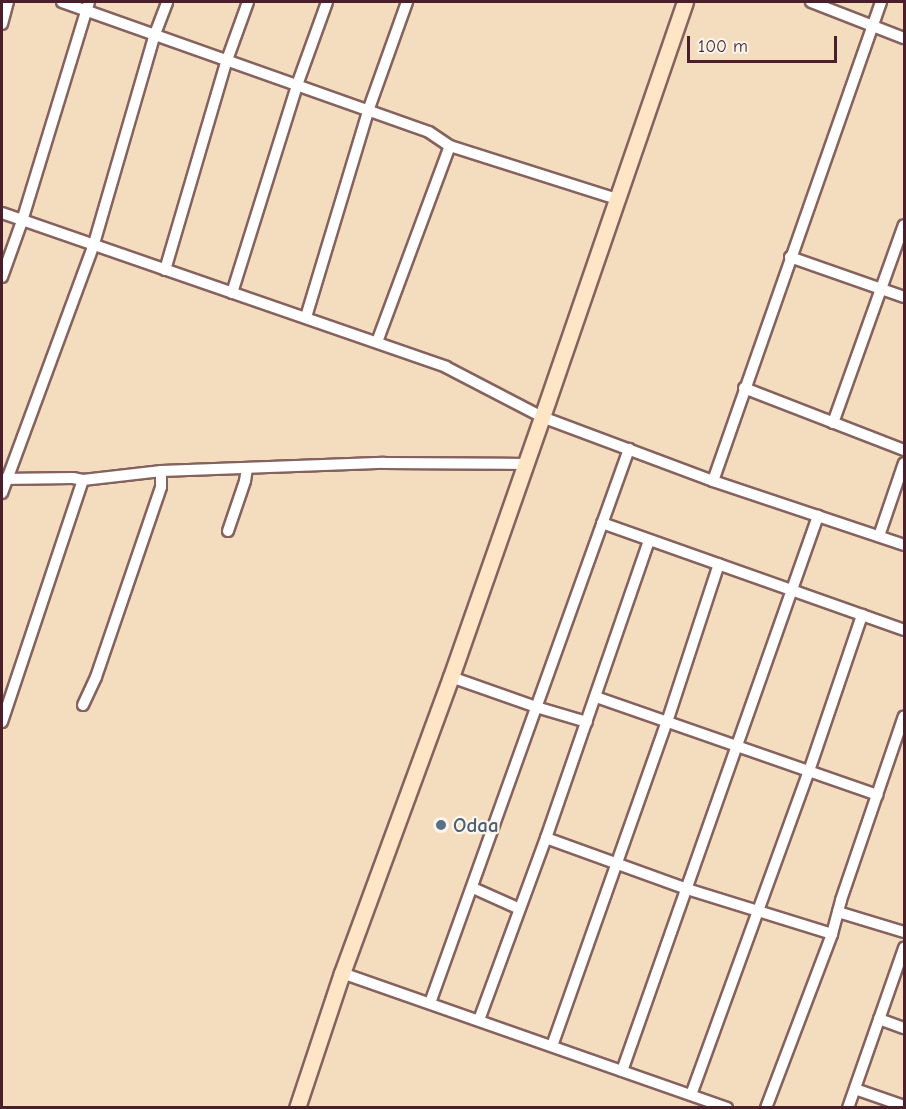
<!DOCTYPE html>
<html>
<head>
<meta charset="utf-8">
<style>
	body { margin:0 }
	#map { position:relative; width:906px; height:1109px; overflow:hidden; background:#f4ddbf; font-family:"Comic Neue",sans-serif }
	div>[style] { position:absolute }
	.roads { filter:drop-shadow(2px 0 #86625f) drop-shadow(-2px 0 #86625f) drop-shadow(0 2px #86625f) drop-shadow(0 -2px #86625f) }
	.street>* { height:10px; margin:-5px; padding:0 5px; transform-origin:5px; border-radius:5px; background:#fff }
	.secondary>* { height:15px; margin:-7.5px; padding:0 7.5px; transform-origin:7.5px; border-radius:7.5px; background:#fde5c5 }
	.dots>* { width:16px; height:16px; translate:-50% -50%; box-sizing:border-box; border:3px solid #fbf7ec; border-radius:50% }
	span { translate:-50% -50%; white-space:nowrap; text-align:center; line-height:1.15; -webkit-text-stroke:4.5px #fbf7ec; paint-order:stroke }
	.service-label { font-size:21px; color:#4e5e75; font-weight:700 }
	.left { translate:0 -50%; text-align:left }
	.frame { position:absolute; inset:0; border:3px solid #4a1f2b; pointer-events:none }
	.scale { position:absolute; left:687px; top:36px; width:150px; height:27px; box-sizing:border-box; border:3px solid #4a1f2b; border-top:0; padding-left:8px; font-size:18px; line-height:21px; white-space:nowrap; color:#4a1f2b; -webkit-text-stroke:4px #fbf7ec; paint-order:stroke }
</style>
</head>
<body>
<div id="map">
	<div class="roads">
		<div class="street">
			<div style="left:62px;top:2px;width:389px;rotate:19.5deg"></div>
			<div style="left:429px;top:132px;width:25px;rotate:34deg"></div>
			<div style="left:450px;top:146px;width:175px;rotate:17.6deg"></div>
			<div style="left:811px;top:2px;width:100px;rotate:21.2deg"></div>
			<div style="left:2px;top:24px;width:23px;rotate:-75deg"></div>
			<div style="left:2px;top:213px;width:470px;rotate:19.1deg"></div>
			<div style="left:446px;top:367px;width:108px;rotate:27.5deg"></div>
			<div style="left:542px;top:417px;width:183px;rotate:20.5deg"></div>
			<div style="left:713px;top:481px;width:201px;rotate:18.5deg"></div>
			<div style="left:790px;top:257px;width:121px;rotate:19.3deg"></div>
			<div style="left:165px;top:270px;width:219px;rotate:-73.6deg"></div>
			<div style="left:227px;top:60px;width:62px;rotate:-70.1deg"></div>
			<div style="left:2px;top:277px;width:59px;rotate:-70.3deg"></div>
			<div style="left:22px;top:221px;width:229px;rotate:-73deg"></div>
			<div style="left:232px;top:293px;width:218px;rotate:-72.6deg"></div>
			<div style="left:297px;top:85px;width:88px;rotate:-70.1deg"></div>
			<div style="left:306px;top:317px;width:215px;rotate:-73.2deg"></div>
			<div style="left:368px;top:111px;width:116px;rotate:-70.3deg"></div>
			<div style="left:377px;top:342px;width:209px;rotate:-69.6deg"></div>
			<div style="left:744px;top:388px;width:172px;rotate:21.2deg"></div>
			<div style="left:833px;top:423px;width:210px;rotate:-70.3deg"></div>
			<div style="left:2px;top:479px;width:71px;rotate:-0.8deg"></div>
			<div style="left:73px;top:478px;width:10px;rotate:11deg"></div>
			<div style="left:83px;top:480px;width:79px;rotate:-6.6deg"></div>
			<div style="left:161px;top:471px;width:223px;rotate:-2.1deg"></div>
			<div style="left:384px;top:463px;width:141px;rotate:0.4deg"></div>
			<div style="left:713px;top:481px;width:508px;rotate:-70.67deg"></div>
			<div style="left:2px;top:493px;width:262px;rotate:-69.7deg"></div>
			<div style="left:93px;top:247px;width:222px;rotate:-73.8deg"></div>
			<div style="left:155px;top:34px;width:34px;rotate:-69deg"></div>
			<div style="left:602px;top:523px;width:320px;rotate:19.5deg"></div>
			<div style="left:228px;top:531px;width:53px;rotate:-71.2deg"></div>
			<div style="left:245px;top:481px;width:12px;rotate:-81deg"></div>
			<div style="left:879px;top:536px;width:77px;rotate:-71.1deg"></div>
			<div style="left:451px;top:677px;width:90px;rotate:19.4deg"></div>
			<div style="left:536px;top:707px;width:53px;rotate:16.4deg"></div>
			<div style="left:596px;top:697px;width:298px;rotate:19.2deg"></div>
			<div style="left:83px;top:705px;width:31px;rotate:-65deg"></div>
			<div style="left:96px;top:677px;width:201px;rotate:-71.1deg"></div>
			<div style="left:161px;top:487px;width:16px;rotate:-90deg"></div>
			<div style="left:2px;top:722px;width:255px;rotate:-71.5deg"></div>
			<div style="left:546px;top:838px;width:150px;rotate:19.9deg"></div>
			<div style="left:687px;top:889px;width:152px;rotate:17.2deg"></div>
			<div style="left:473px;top:888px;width:51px;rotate:24.1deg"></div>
			<div style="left:838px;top:912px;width:69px;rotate:16.9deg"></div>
			<div style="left:342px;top:973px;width:408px;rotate:19.3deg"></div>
			<div style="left:430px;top:1003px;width:589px;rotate:-70.24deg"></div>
			<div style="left:879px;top:1019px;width:27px;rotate:20deg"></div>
			<div style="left:479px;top:1020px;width:194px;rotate:-69.8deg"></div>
			<div style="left:546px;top:838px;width:315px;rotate:-70.9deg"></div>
			<div style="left:552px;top:1046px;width:344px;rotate:-70.5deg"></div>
			<div style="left:667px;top:722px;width:166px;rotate:-71.8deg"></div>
			<div style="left:622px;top:1071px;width:589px;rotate:-70.55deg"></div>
			<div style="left:855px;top:1089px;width:52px;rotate:19.1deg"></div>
			<div style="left:691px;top:1095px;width:345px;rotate:-70deg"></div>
			<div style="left:809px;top:771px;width:165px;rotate:-71.2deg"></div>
			<div style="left:766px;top:1108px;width:186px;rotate:-69.2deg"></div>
			<div style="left:832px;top:934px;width:35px;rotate:-75deg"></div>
			<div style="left:841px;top:900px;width:194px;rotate:-71.1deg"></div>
			<div style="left:848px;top:1108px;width:170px;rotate:-70.7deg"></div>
		</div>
		<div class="secondary">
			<div style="left:297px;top:1108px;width:142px;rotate:-71.6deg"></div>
			<div style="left:342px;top:973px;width:315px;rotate:-69.8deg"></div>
			<div style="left:451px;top:677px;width:275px;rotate:-70.7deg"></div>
			<div style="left:542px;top:417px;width:439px;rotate:-71deg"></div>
		</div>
	</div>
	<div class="dots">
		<div style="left:441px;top:825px;background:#5c6f8a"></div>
	</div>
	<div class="service-label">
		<span class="left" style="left:453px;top:825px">Odaa</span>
	</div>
	<div class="frame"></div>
	<div class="scale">100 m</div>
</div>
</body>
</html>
